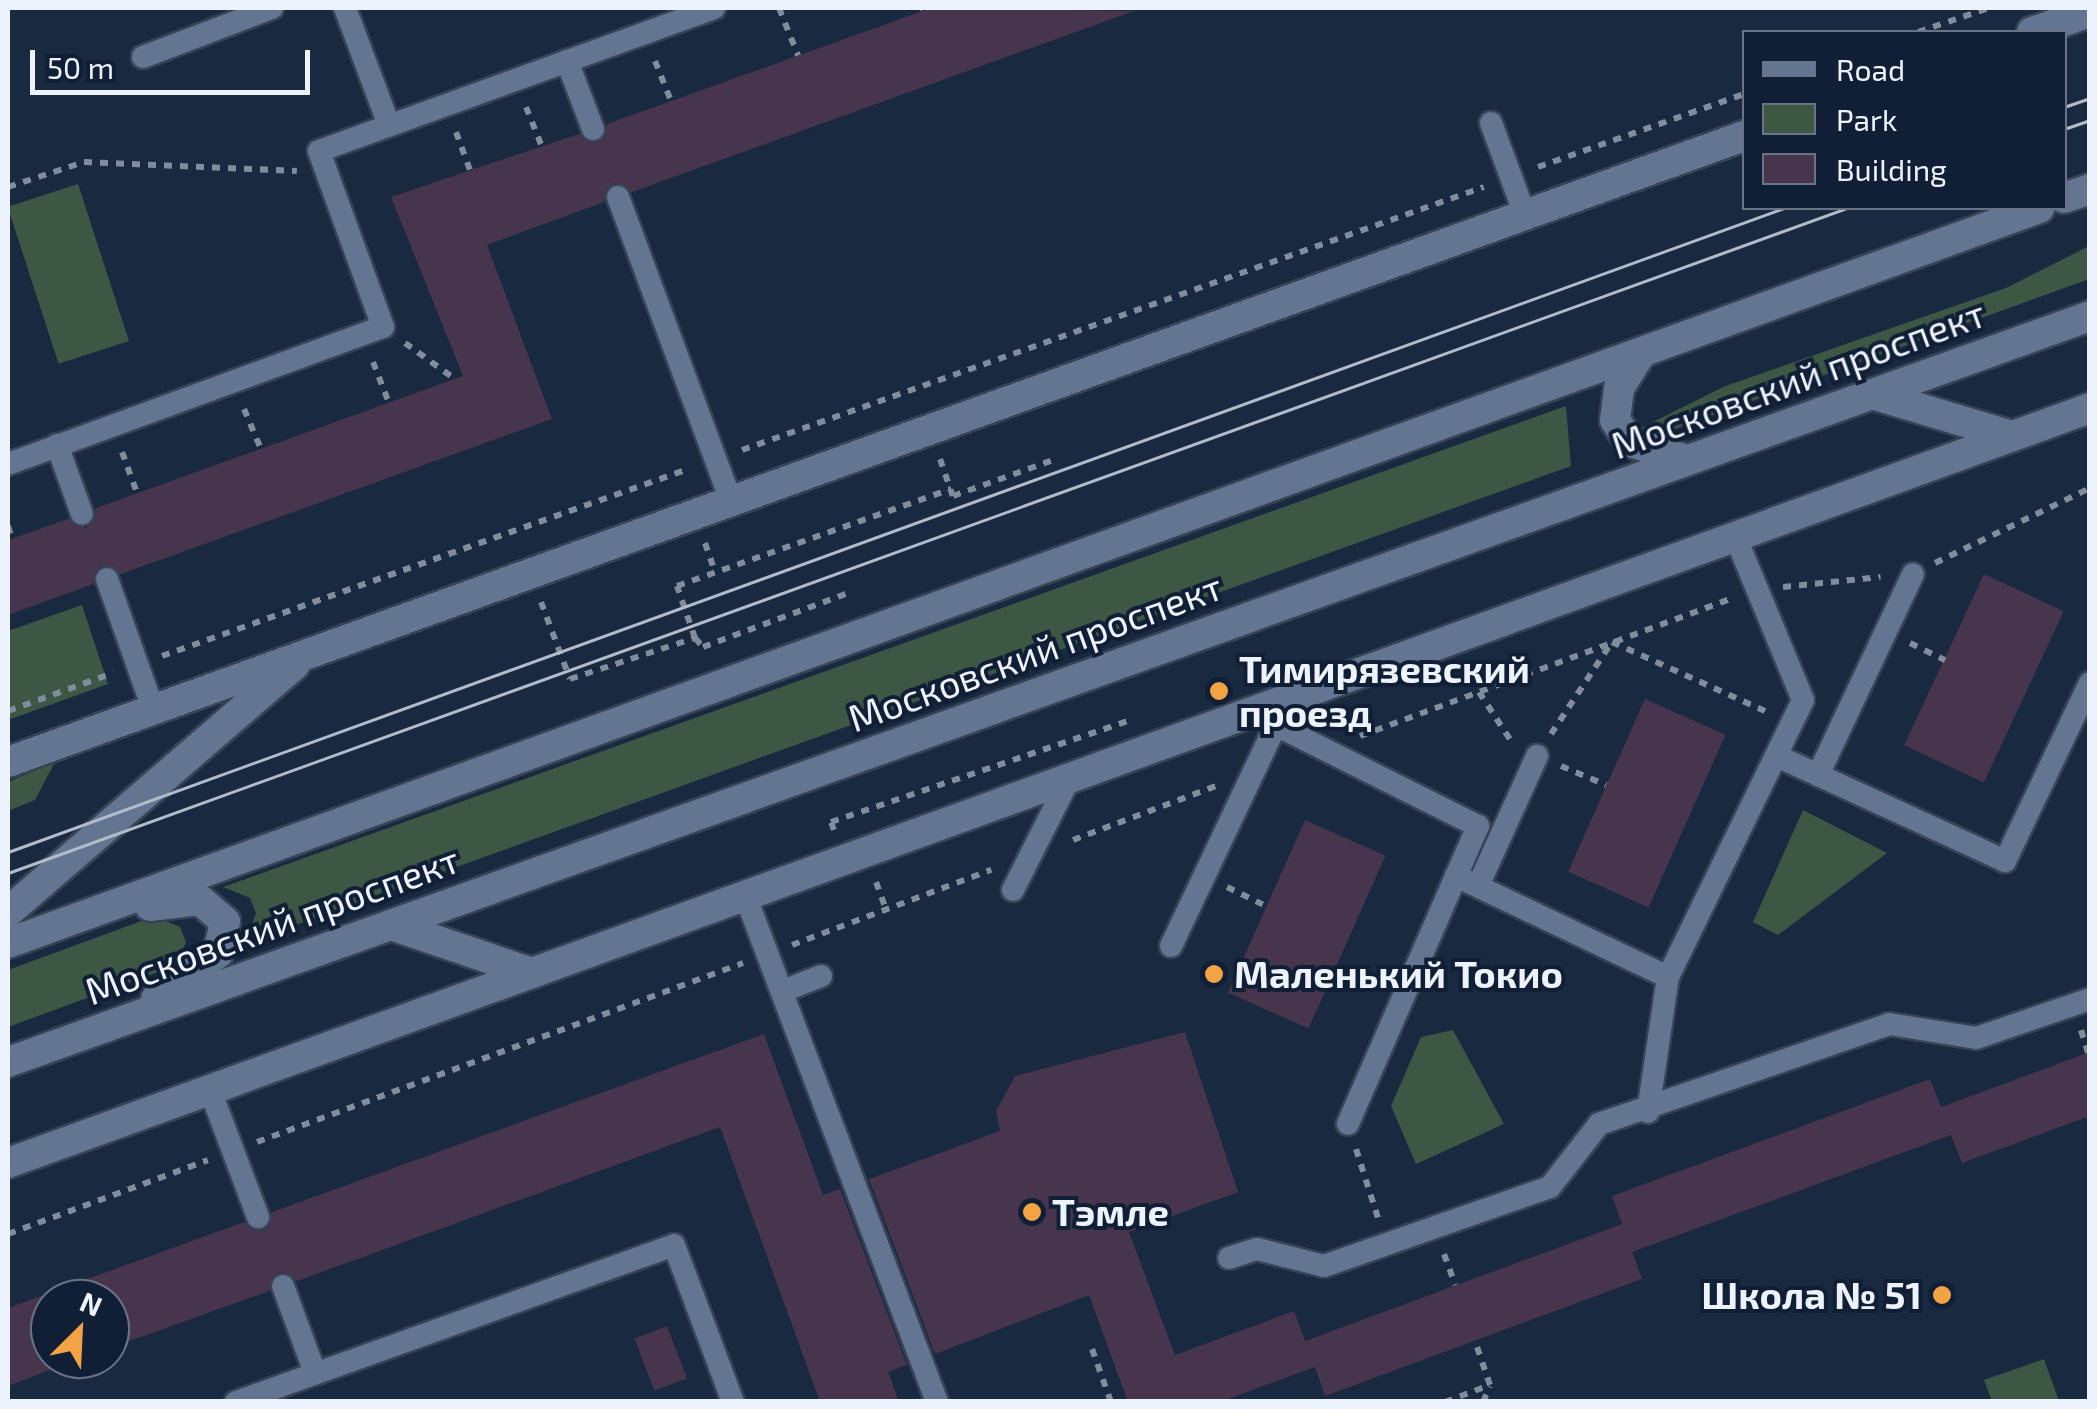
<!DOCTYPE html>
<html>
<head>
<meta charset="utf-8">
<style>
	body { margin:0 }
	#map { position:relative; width:2097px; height:1409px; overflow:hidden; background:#192940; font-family:"Exo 2",sans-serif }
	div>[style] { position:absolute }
	.green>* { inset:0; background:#3d5744; transform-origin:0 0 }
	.building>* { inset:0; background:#47344d; transform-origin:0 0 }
	.path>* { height:6px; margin-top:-3px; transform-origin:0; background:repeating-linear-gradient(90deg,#818c9d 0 8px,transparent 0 16px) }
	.roads { filter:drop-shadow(2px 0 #374355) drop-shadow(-2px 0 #374355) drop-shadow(0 2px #374355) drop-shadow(0 -2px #374355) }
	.lane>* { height:22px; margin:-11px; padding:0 11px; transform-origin:11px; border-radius:11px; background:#637590 }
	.street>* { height:30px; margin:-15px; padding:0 15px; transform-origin:15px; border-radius:15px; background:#637590 }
	.secondary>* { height:30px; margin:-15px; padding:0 15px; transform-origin:15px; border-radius:15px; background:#637590 }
	.tram>* { height:2.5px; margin:-1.25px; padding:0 1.25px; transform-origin:1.25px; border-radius:1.25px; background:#b2bbc9 }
	.dots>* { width:28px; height:28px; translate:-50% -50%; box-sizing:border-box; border:5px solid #101f35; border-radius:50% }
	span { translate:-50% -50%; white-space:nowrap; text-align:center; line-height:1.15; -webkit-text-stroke:8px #101f35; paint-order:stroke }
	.street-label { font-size:38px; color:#edf3fd }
	.poi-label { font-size:38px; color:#edf3fd; font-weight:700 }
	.left { translate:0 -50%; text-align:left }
	.right { translate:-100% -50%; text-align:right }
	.frame { position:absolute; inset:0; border:10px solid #edf3fd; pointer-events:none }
	.legend { position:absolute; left:1742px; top:30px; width:325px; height:180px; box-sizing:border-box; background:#101f35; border:2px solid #687485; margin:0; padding:12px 18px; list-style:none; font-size:30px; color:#edf3fd }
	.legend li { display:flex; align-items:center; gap:20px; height:50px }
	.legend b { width:50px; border:2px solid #687485 }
	.north { position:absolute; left:30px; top:1279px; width:100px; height:100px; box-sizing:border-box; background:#101f35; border:2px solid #687485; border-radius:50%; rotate:24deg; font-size:28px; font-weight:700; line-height:40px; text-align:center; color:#edf3fd }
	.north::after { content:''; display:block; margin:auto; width:35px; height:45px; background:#f4a344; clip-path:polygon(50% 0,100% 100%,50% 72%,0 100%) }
	.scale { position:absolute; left:30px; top:50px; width:280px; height:45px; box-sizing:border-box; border:5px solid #edf3fd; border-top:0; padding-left:12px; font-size:30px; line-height:35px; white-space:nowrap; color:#edf3fd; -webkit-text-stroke:8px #101f35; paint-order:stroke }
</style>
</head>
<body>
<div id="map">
	<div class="green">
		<div style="left:78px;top:184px;width:165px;height:74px;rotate:72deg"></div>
		<div style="clip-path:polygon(2089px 246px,2089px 279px,1650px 438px,1639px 429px,1723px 387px,2006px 288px)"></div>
		<div style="clip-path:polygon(1566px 406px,1571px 466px,245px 943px,256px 913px,250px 898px,223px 887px)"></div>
		<div style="clip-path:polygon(82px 605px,108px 684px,8px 720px,8px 631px)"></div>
		<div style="clip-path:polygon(55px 762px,35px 800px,8px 811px,8px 782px)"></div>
		<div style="clip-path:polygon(1803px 810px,1887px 853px,1778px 935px,1753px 922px)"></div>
		<div style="clip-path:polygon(155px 916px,180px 927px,186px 942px,177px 965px,8px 1027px,8px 970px)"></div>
		<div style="clip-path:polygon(1453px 1030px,1504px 1124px,1416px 1164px,1391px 1106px,1421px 1037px)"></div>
		<div style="clip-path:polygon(2044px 1359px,2059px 1401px,1992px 1401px,1984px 1380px)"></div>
	</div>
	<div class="building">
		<div style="clip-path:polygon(931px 8px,1134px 11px,632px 192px,614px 183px,604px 202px,487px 245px,552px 419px,121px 574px,101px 565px,93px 584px,8px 615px,8px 540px,68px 519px,86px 528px,96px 508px,463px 376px,391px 197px,579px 134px,597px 143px,607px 124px)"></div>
		<div style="left:1984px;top:574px;width:88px;height:189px;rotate:25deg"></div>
		<div style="left:1645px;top:699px;width:88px;height:189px;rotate:24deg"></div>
		<div style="left:1305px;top:820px;width:88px;height:189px;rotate:24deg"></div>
		<div style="clip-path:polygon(1185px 1032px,1238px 1192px,1129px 1232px,1175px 1355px,1294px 1311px,1305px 1341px,1622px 1224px,1612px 1196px,1930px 1079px,1941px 1107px,2090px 1052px,2090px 1116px,1962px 1163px,1951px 1135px,1632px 1252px,1642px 1279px,1325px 1396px,1315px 1367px,1220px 1402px,1128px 1402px,1089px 1295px,935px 1354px,869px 1179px,1000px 1131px,996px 1111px,1015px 1076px)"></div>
		<div style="clip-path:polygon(764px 1034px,823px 1195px,840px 1189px,907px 1365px,888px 1372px,899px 1402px,820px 1402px,720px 1127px,297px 1281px,279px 1272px,269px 1291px,110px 1348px,110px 1299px,50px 1299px,50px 1370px,8px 1386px,8px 1308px,244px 1222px,262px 1231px,272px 1212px)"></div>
		<div style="left:667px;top:1326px;width:56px;height:35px;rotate:69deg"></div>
	</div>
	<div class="path">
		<div style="left:779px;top:8px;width:51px;rotate:68deg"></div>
		<div style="left:922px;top:8px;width:2px;rotate:63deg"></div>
		<div style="left:1918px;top:32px;width:75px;rotate:-18.7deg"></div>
		<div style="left:655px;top:61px;width:43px;rotate:68.2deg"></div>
		<div style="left:526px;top:107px;width:43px;rotate:68.2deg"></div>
		<div style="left:456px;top:132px;width:44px;rotate:69.9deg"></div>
		<div style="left:1538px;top:167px;width:219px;rotate:-19.5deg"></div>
		<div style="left:8px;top:187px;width:80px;rotate:-18.2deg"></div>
		<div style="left:84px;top:162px;width:213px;rotate:2.4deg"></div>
		<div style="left:405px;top:343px;width:62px;rotate:35.8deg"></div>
		<div style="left:373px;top:362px;width:44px;rotate:68.7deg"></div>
		<div style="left:244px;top:409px;width:43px;rotate:67deg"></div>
		<div style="left:742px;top:450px;width:787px;rotate:-19.52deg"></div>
		<div style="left:122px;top:452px;width:44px;rotate:69.9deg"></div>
		<div style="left:940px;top:459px;width:39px;rotate:71deg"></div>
		<div style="left:953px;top:496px;width:106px;rotate:-19.8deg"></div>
		<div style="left:8px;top:526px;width:14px;rotate:73deg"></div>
		<div style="left:705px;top:543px;width:31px;rotate:71deg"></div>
		<div style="left:1935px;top:563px;width:172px;rotate:-25.8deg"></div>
		<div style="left:1783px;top:587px;width:98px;rotate:-5.9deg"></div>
		<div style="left:541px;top:602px;width:82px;rotate:69.4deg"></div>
		<div style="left:570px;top:679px;width:132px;rotate:-18.2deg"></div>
		<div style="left:695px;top:638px;width:55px;rotate:-109.1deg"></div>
		<div style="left:677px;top:586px;width:291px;rotate:-19.5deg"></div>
		<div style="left:695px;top:638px;width:12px;rotate:48deg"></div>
		<div style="left:703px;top:647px;width:155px;rotate:-20.4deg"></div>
		<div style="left:1910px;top:643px;width:39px;rotate:26deg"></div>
		<div style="left:162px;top:656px;width:558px;rotate:-19.57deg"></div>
		<div style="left:1479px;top:692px;width:62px;rotate:56.8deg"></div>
		<div style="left:8px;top:711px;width:112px;rotate:-19.9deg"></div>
		<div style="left:1551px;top:734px;width:110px;rotate:-56.5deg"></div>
		<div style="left:1612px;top:642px;width:172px;rotate:24.3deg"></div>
		<div style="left:1360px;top:736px;width:398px;rotate:-20.3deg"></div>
		<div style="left:1561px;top:766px;width:49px;rotate:22.9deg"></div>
		<div style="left:834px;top:830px;width:9px;rotate:-111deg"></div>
		<div style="left:831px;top:822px;width:317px;rotate:-18.8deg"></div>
		<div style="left:1073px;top:840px;width:153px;rotate:-20.7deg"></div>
		<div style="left:876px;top:882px;width:29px;rotate:70deg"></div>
		<div style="left:1227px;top:887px;width:43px;rotate:26deg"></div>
		<div style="left:792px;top:945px;width:213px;rotate:-20.7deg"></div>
		<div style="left:2081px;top:1030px;width:24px;rotate:73deg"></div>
		<div style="left:257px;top:1142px;width:518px;rotate:-20.22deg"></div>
		<div style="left:1356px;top:1149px;width:72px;rotate:72.3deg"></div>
		<div style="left:8px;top:1234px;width:213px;rotate:-20.3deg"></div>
		<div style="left:1444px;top:1254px;width:33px;rotate:70deg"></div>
		<div style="left:1092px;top:1349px;width:56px;rotate:70.3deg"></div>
		<div style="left:1445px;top:1402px;width:48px;rotate:-20.7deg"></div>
		<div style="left:1490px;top:1385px;width:46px;rotate:-108.8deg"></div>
		<div style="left:1483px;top:1402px;width:17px;rotate:-66deg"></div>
	</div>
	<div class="roads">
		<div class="lane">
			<div style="left:345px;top:8px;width:125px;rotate:69.4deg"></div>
			<div style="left:143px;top:57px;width:138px;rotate:-20.8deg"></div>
			<div style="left:567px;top:61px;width:73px;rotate:69.1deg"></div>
			<div style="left:1491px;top:123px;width:98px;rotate:69.7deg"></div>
			<div style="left:618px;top:197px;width:324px;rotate:69.6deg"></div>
			<div style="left:57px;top:445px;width:73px;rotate:70.1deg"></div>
			<div style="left:8px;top:464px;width:399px;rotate:-20.1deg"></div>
			<div style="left:383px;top:327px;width:187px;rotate:-110deg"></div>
			<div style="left:319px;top:151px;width:420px;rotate:-19.9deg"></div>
			<div style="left:107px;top:579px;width:138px;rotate:70.5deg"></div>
			<div style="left:1250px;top:712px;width:255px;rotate:26.6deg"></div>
			<div style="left:1478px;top:826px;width:325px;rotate:113.6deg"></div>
			<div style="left:1777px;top:756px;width:251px;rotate:24.7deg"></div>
			<div style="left:2005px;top:861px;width:197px;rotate:-64.5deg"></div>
			<div style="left:1818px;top:775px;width:222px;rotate:-64.7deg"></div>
			<div style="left:1456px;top:876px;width:235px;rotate:25.5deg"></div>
			<div style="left:1668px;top:977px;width:308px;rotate:-64deg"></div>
			<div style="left:1803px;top:700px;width:178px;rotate:-112.5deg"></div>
			<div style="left:1478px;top:886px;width:143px;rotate:-65.6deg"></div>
			<div style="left:1013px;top:890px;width:127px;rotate:-63.2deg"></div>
			<div style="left:745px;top:895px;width:542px;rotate:69.26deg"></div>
			<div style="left:1171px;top:946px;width:238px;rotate:-64.6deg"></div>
			<div style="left:783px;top:991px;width:41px;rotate:-21.5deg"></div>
			<div style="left:210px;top:1090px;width:136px;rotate:69.3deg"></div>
			<div style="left:1648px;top:1112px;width:136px;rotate:-81.6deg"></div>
			<div style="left:1229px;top:1258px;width:29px;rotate:-18deg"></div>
			<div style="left:1257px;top:1249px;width:69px;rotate:14.2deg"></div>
			<div style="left:1324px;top:1266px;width:239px;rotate:-19.3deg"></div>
			<div style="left:1550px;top:1187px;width:80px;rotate:-52.1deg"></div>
			<div style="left:1599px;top:1124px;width:307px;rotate:-19deg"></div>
			<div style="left:1889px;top:1024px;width:88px;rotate:9.1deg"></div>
			<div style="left:1976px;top:1038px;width:120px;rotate:-18.9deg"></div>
			<div style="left:283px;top:1286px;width:93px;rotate:69.8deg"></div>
			<div style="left:236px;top:1402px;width:465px;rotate:-19.7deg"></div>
			<div style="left:674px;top:1245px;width:168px;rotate:69.4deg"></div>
		</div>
		<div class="street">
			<div style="left:2032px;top:32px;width:61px;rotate:-19deg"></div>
			<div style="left:1875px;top:395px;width:143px;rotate:16.7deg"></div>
			<div style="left:8px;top:762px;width:1845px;rotate:-19.83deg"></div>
			<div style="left:8px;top:912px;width:379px;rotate:-40.8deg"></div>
			<div style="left:391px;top:925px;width:149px;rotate:18.8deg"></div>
			<div style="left:8px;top:1163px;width:2215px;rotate:-19.93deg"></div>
		</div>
		<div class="secondary">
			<div style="left:2064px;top:198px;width:28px;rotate:-19deg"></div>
			<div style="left:1641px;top:353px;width:41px;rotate:122.2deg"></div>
			<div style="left:1619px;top:388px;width:32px;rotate:97deg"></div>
			<div style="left:1615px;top:420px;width:27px;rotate:56deg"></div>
			<div style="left:1630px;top:442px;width:60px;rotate:17.5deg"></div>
			<div style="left:150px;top:906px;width:50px;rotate:-6.8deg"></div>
			<div style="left:200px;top:900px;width:33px;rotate:41deg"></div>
			<div style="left:225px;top:922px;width:32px;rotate:103deg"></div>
			<div style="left:218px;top:953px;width:77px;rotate:143.4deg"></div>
			<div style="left:8px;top:943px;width:2160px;rotate:-19.89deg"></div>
			<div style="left:8px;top:1062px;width:2212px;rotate:-19.71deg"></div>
		</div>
	</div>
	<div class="tram">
		<div style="left:2064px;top:107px;width:28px;rotate:-19deg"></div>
		<div style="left:2064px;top:129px;width:28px;rotate:-19deg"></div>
		<div style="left:8px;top:852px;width:1889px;rotate:-19.93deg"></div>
		<div style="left:8px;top:873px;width:1956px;rotate:-19.88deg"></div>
	</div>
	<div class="dots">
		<div style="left:1219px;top:691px;background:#f4a344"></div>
		<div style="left:1214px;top:974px;background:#f4a344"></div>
		<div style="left:1032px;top:1212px;background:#f4a344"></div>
		<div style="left:1942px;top:1295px;background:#f4a344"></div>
	</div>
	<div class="street-label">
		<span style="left:1798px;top:379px;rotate:-20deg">Московский проспект</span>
		<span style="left:1035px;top:652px;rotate:-20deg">Московский проспект</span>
		<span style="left:272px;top:925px;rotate:-20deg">Московский проспект</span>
	</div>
	<div class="poi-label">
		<span class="left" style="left:1239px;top:691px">Тимирязевский<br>проезд</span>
		<span class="left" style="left:1234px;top:974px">Маленький Токио</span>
		<span class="left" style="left:1052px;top:1212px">Тэмле</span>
		<span class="right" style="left:1922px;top:1295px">Школа № 51</span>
	</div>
	<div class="frame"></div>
	<ul class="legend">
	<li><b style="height:12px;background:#637590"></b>Road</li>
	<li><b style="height:28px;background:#3d5744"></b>Park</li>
	<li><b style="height:28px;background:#47344d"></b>Building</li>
	</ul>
	<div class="north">N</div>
	<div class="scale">50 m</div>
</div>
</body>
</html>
